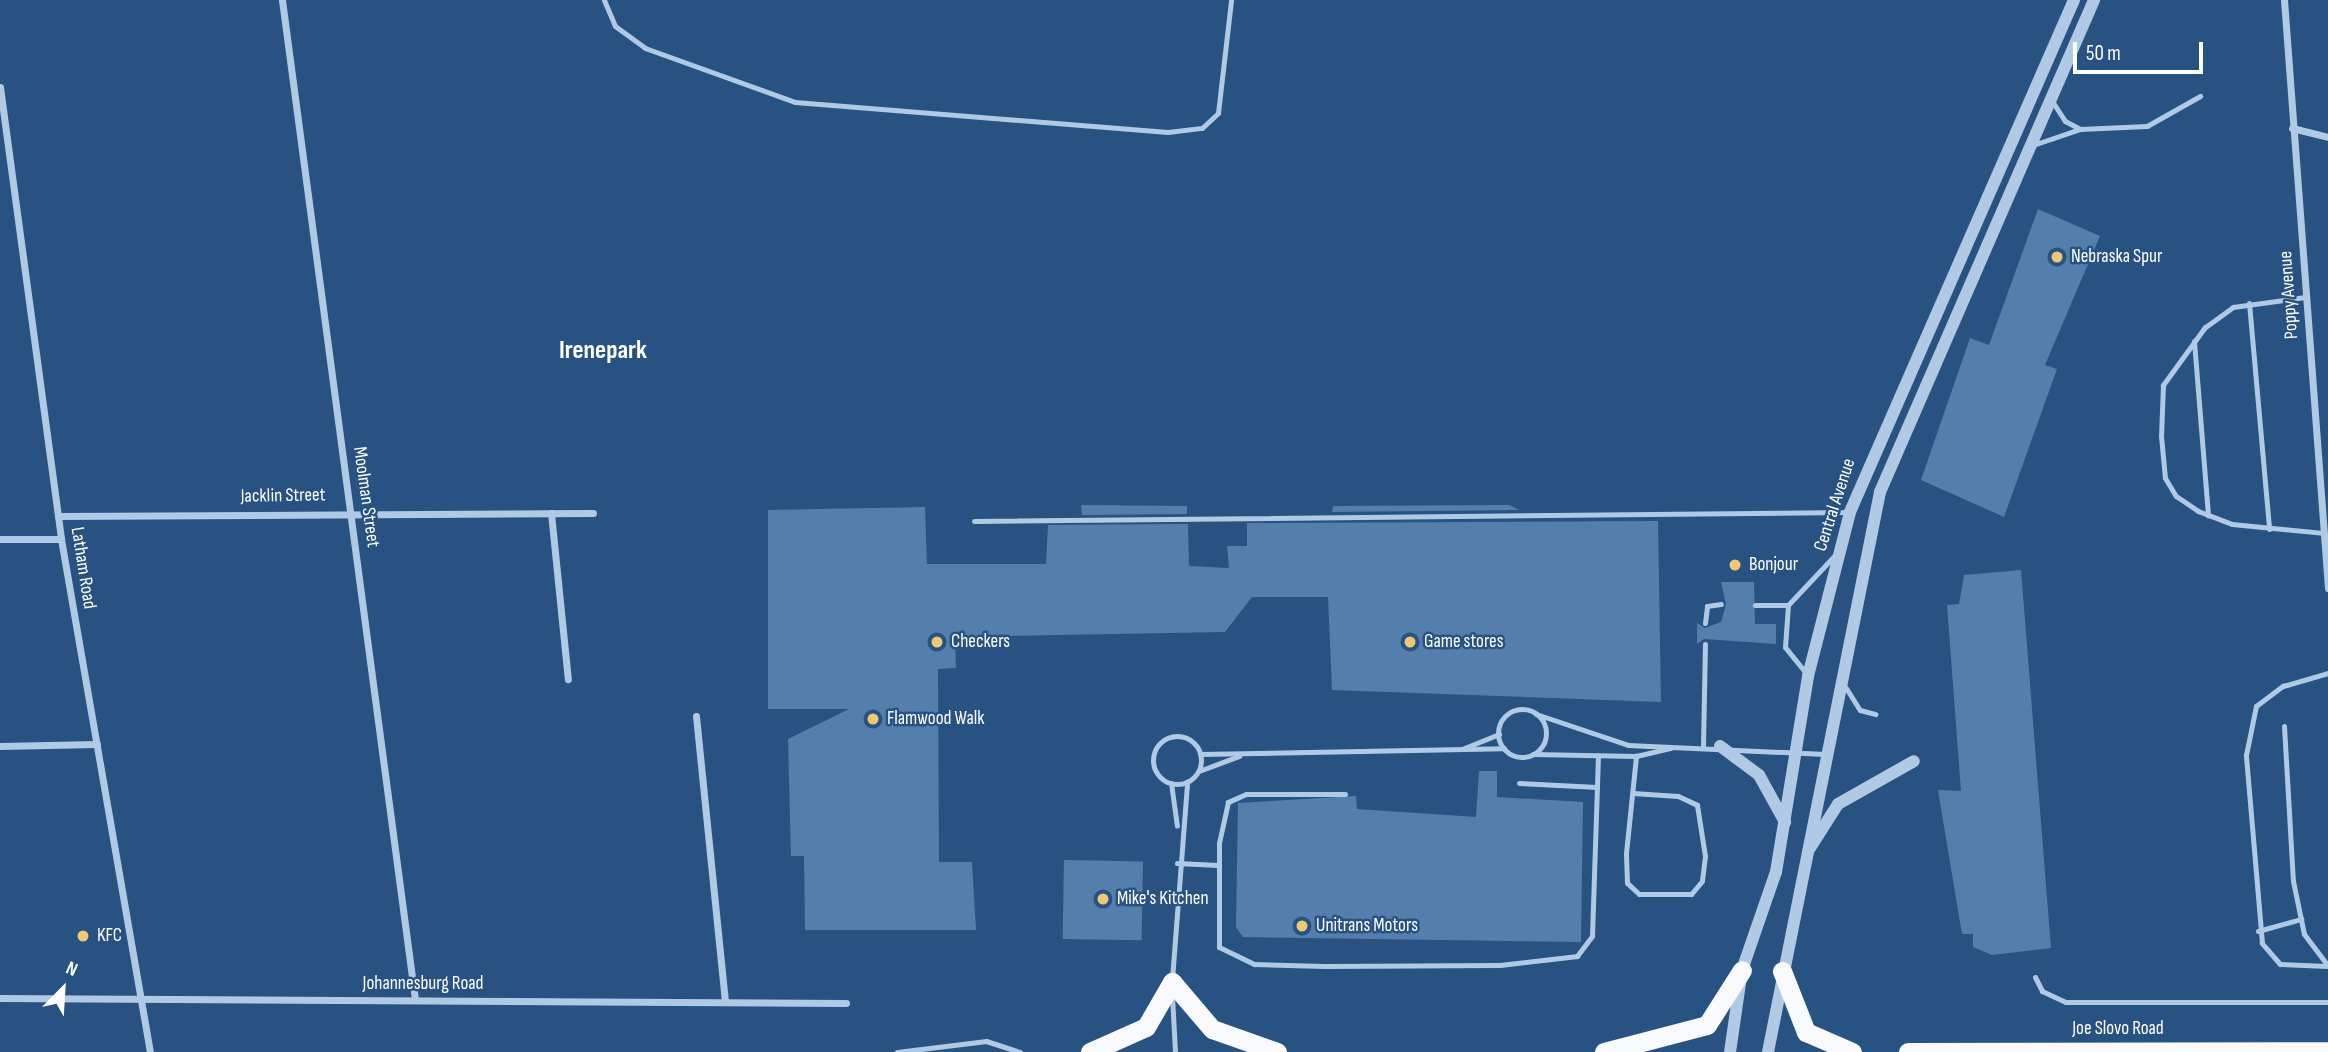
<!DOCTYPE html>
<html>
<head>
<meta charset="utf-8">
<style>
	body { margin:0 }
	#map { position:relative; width:2328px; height:1052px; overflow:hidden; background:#285282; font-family:"Sofia Sans Condensed",sans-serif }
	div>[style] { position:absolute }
	.building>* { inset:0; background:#547eac; transform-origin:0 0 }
	.service>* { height:5px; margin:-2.5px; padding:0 2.5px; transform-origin:2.5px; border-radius:2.5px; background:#b0cae6 }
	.service>.ring { margin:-2.5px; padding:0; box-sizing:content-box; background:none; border:5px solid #b0cae6; border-radius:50% }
	.minor>* { height:7px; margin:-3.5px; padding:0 3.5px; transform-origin:3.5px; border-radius:3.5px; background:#b0cae6 }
	.tertiary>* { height:12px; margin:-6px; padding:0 6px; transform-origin:6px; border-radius:6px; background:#b0cae6 }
	.trunk>* { height:19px; margin:-9.5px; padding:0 9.5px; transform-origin:9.5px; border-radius:9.5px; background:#f8fafe }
	.dots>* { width:19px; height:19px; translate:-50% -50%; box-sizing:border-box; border:4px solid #285282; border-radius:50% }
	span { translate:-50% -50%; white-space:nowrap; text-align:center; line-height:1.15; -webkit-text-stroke:5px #285282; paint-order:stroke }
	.poi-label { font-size:19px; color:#fff }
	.left { translate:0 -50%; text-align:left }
	.street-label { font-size:19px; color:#fff }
	.district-label { font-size:26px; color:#fff; font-weight:700 }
	.north { position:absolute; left:28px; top:954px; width:70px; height:70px; -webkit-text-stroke:5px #285282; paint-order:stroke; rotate:24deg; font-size:19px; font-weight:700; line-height:28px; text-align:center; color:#fff }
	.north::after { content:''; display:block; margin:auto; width:24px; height:32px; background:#fff; clip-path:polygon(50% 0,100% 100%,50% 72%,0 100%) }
	.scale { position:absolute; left:2073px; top:42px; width:130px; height:32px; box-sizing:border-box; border:4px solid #fff; border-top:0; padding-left:9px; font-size:21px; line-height:24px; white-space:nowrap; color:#fff; -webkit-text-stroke:5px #285282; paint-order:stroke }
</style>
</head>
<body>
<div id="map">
	<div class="building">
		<div style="clip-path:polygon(2038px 209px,2100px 236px,2045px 365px,2057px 369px,2004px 517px,1921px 480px,1970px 338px,1989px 345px)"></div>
		<div style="clip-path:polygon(1081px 505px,1187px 506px,1187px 514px,1082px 515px)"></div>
		<div style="clip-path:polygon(1509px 505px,1519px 510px,1332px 512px,1333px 506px)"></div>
		<div style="clip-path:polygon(925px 507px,927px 564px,1046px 564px,1048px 525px,1188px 524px,1189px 566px,1229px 568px,1227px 546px,1247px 546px,1247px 523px,1658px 521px,1661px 702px,1332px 690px,1328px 597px,1252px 597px,1225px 632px,955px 637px,956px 668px,938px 669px,939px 862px,972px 862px,976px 930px,805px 930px,804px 856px,791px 856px,788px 739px,849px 709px,768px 709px,768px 510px)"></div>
		<div style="clip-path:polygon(2021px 570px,2051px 948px,1992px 955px,1973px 947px,1973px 934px,1962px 934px,1938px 790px,1961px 791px,1947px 605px,1959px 604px,1964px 575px)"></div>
		<div style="clip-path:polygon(1721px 582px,1754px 582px,1755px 624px,1776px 624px,1776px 644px,1704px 639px,1697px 644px,1697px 623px,1705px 628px,1721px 622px,1726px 604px)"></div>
		<div style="clip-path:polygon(1479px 771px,1497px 771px,1497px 797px,1583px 802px,1581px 942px,1243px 937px,1236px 927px,1238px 803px,1356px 796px,1357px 809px,1476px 817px)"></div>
		<div style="left:1064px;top:860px;width:79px;height:79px;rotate:1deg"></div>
	</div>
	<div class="service">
		<div style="left:604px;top:0;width:28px;rotate:67deg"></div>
		<div style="left:615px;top:26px;width:37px;rotate:36deg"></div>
		<div style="left:645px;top:48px;width:159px;rotate:19.8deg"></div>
		<div style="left:795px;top:102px;width:374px;rotate:4.6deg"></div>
		<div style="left:1168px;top:132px;width:34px;rotate:-7deg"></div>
		<div style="left:1202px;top:128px;width:22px;rotate:-43deg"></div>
		<div style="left:1218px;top:113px;width:114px;rotate:-83.4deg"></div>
		<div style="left:2052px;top:101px;width:24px;rotate:57deg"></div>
		<div style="left:2065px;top:121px;width:17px;rotate:28deg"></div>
		<div style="left:2033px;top:145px;width:50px;rotate:-18.8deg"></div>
		<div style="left:2080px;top:129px;width:67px;rotate:-2.6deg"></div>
		<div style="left:2147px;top:126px;width:61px;rotate:-29.5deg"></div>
		<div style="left:2305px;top:297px;width:73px;rotate:172.1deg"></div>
		<div style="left:2233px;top:307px;width:34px;rotate:144deg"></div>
		<div style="left:2205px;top:327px;width:72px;rotate:125.9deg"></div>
		<div style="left:2163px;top:385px;width:51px;rotate:92.2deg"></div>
		<div style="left:2161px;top:436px;width:42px;rotate:84.6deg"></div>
		<div style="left:2165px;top:478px;width:21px;rotate:59deg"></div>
		<div style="left:2176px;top:496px;width:27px;rotate:34deg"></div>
		<div style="left:2198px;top:511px;width:36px;rotate:21deg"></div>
		<div style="left:2232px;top:524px;width:91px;rotate:5.6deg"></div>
		<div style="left:2249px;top:303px;width:227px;rotate:84.9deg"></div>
		<div style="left:2194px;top:341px;width:175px;rotate:85.4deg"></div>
		<div style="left:974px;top:521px;width:876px;rotate:-0.59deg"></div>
		<div style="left:1755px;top:605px;width:33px"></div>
		<div style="left:1705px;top:623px;width:17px;rotate:-83deg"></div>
		<div style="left:1707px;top:606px;width:14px;rotate:-8deg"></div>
		<div style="left:1806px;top:673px;width:33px;rotate:-129deg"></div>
		<div style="left:1785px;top:647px;width:42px;rotate:-85.9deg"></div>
		<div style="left:1788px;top:605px;width:71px;rotate:-46.7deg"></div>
		<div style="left:1846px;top:688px;width:26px;rotate:58deg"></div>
		<div style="left:1860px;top:710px;width:16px;rotate:15deg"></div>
		<div class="ring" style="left:1498px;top:709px;width:43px;height:43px"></div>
		<div style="left:1536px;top:714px;width:97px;rotate:18.6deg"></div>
		<div style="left:1628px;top:745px;width:197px;rotate:2.6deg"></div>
		<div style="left:2284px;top:726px;width:155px;rotate:86.7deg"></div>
		<div style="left:2293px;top:881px;width:54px;rotate:78.3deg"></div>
		<div style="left:2304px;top:934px;width:40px;rotate:53deg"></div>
		<div class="ring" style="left:1153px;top:736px;width:43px;height:43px"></div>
		<div style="left:1703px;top:746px;width:102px;rotate:-88.9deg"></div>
		<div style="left:1462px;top:749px;width:40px;rotate:-22deg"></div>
		<div style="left:1200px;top:754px;width:304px;rotate:-1.1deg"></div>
		<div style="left:1533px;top:754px;width:103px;rotate:1.1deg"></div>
		<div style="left:1636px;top:756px;width:36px;rotate:-13deg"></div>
		<div style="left:1199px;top:771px;width:43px;rotate:-20.6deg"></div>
		<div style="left:1171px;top:783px;width:43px;rotate:82.1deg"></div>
		<div style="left:1519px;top:783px;width:78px;rotate:2.9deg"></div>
		<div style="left:1633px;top:793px;width:45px;rotate:3.8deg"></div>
		<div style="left:1678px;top:796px;width:21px;rotate:25deg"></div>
		<div style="left:1697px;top:805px;width:52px;rotate:81.1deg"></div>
		<div style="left:1705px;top:856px;width:25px;rotate:97deg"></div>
		<div style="left:1702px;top:881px;width:17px;rotate:130deg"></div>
		<div style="left:1691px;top:894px;width:52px;rotate:180deg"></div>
		<div style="left:1639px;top:894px;width:16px;rotate:-137deg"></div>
		<div style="left:1627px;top:883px;width:30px;rotate:-92deg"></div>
		<div style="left:1626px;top:853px;width:98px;rotate:-84.1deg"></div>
		<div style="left:1345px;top:794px;width:99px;rotate:180deg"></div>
		<div style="left:1246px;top:794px;width:20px;rotate:156deg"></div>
		<div style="left:1228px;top:802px;width:42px;rotate:102.4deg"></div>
		<div style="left:1219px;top:843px;width:104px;rotate:90deg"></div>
		<div style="left:1219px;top:947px;width:39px;rotate:26deg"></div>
		<div style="left:1254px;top:964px;width:70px;rotate:1.6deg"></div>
		<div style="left:1324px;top:966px;width:176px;rotate:-0.3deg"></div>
		<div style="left:1500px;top:965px;width:78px;rotate:-6.7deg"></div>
		<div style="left:1577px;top:956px;width:25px;rotate:-53deg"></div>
		<div style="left:1592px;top:936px;width:178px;rotate:-88.1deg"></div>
		<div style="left:1177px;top:863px;width:41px;rotate:2.8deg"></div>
		<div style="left:2258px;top:931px;width:45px;rotate:-15.6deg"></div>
		<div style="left:2327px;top:966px;width:47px;rotate:-177.6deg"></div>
		<div style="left:2280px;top:964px;width:28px;rotate:-131deg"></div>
		<div style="left:2262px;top:943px;width:189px;rotate:-94.9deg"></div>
		<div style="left:2246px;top:755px;width:50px;rotate:-78.5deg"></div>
		<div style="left:2256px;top:706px;width:34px;rotate:-37deg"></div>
		<div style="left:2283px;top:686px;width:47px;rotate:-16.1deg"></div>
		<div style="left:2035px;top:977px;width:16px;rotate:63deg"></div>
		<div style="left:2042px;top:991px;width:26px;rotate:25deg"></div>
		<div style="left:2066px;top:1002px;width:262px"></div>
		<div style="left:1172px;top:979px;width:198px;rotate:-85.6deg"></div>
		<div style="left:1172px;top:996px;width:56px;rotate:86.9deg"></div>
		<div style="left:897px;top:1052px;width:90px;rotate:-7deg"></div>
		<div style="left:986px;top:1041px;width:36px;rotate:18deg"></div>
	</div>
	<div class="minor">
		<div style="left:282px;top:0;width:1008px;rotate:82.42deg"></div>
		<div style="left:2284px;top:0;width:590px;rotate:85.72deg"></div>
		<div style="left:0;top:87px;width:456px;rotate:82.3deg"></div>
		<div style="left:61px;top:539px;width:521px;rotate:80.16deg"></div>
		<div style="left:2292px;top:128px;width:37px;rotate:14deg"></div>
		<div style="left:551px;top:513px;width:167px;rotate:84.2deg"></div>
		<div style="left:58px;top:516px;width:535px;rotate:-0.32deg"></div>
		<div style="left:0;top:539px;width:61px"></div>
		<div style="left:696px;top:716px;width:287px;rotate:84.2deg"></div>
		<div style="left:0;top:746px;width:97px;rotate:-1.2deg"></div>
		<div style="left:0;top:998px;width:846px;rotate:0.34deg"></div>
	</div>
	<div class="tertiary">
		<div style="left:1720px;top:746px;width:49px;rotate:36.6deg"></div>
		<div style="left:1759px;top:775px;width:54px;rotate:61deg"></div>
		<div style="left:1810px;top:848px;width:52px;rotate:-57.5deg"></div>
		<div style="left:1838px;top:804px;width:87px;rotate:-29.5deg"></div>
		<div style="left:1730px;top:1052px;width:83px;rotate:-81.7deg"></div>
		<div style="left:1742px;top:970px;width:104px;rotate:-70.9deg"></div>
		<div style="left:1776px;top:872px;width:199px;rotate:-80.7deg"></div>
		<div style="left:1808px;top:676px;width:169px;rotate:-75.6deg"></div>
		<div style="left:1850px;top:512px;width:559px;rotate:-66.37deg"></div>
		<div style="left:1768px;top:1052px;width:571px;rotate:-78.69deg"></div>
		<div style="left:1880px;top:492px;width:537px;rotate:-66.49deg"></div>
	</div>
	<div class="trunk">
		<div style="left:1782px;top:971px;width:66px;rotate:68.5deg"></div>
		<div style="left:1806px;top:1032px;width:50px;rotate:23.5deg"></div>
		<div style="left:1090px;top:1052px;width:61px;rotate:-24.1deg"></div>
		<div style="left:1146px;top:1027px;width:52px;rotate:-60deg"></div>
		<div style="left:1172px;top:982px;width:62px;rotate:49.6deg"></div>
		<div style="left:1212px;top:1029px;width:69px;rotate:19.5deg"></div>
		<div style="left:1604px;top:1052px;width:106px;rotate:-14.7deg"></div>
		<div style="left:1707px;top:1025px;width:65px;rotate:-57.5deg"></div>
		<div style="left:1908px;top:1052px;width:420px;rotate:-0.1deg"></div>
	</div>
	<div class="dots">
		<div style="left:2057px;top:257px;background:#eec876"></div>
		<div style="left:1735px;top:565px;background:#eec876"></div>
		<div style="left:937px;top:642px;background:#eec876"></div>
		<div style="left:1410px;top:642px;background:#eec876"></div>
		<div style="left:873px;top:719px;background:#eec876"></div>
		<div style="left:1103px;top:899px;background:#eec876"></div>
		<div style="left:1302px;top:926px;background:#eec876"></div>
		<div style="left:83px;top:936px;background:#eec876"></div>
	</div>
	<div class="poi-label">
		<span class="left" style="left:2071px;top:257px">Nebraska Spur</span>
		<span class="left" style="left:1749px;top:565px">Bonjour</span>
		<span class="left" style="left:951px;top:642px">Checkers</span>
		<span class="left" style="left:1424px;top:642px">Game stores</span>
		<span class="left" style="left:887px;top:719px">Flamwood Walk</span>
		<span class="left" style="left:1117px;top:899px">Mike's Kitchen</span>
		<span class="left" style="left:1316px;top:926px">Unitrans Motors</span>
		<span class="left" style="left:97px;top:936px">KFC</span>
	</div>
	<div class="street-label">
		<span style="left:2289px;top:295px;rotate:-94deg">Poppy Avenue</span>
		<span style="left:283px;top:496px;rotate:-1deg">Jacklin Street</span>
		<span style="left:366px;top:497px;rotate:82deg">Moolman Street</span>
		<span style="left:1835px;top:505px;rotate:-72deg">Central Avenue</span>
		<span style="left:83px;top:568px;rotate:81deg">Latham Road</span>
		<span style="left:423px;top:984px">Johannesburg Road</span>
		<span style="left:2118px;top:1029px">Joe Slovo Road</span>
	</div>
	<div class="district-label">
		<span style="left:603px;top:351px">Irenepark</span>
	</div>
	<div class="north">N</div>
	<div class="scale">50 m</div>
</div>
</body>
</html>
